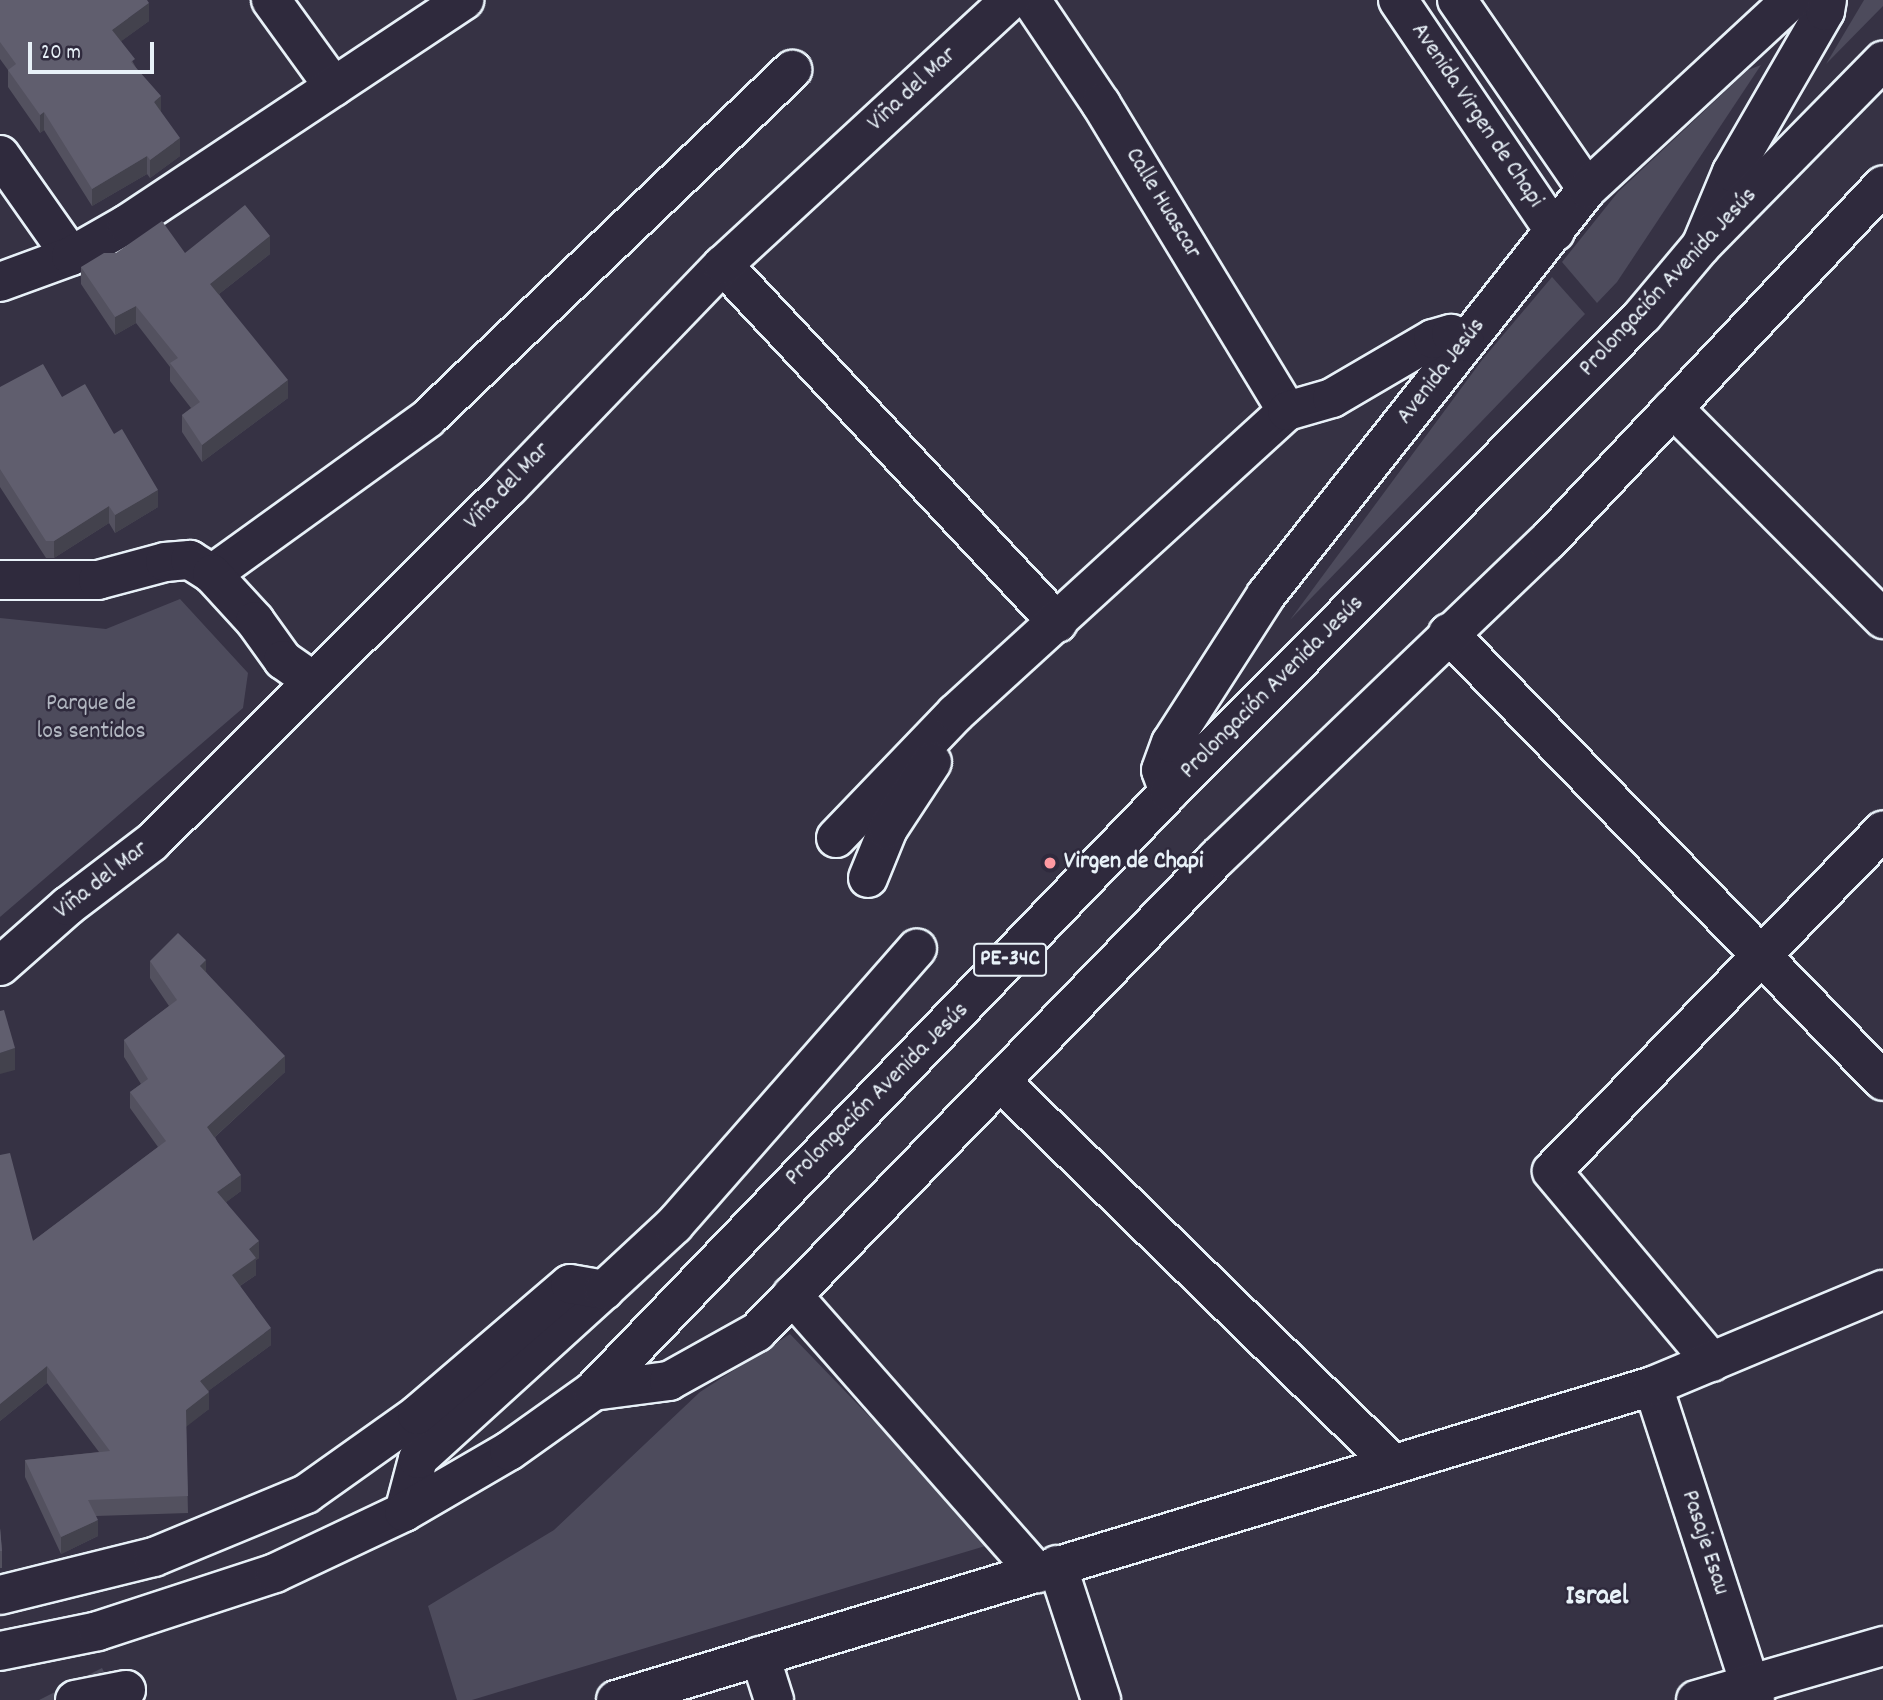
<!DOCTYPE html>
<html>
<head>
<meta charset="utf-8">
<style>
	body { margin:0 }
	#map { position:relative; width:1883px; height:1700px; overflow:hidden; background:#363244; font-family:Dekko,sans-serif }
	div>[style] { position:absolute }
	.green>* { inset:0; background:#4d4b5c; transform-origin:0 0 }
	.roads { filter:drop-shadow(2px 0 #e8f1f8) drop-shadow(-2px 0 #e8f1f8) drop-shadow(0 2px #e8f1f8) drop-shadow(0 -2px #e8f1f8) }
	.minor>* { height:38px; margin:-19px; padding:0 19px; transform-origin:19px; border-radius:19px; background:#2f2a3d }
	.tertiary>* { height:38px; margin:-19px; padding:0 19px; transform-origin:19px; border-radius:19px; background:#2f2a3d }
	.primary>* { height:38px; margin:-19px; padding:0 19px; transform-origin:19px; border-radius:19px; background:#2f2a3d }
	.wall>* { inset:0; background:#53515f }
	.shaded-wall>* { inset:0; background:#43424d }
	.building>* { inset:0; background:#605e6e }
	.dots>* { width:19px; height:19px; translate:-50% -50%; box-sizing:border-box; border:4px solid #2f2a3d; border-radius:50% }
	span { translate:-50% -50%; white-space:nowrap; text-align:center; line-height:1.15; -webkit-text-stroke:5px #2f2a3d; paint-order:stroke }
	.shield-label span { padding:2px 5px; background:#2f2a3d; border:2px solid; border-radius:5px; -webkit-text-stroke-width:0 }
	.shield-label { font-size:23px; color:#e8f1f8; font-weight:700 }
	.street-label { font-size:24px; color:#e8f1f8 }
	.park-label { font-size:24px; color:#b2b7c1 }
	.poi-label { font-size:24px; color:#e8f1f8; font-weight:700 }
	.left { translate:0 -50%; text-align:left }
	.quarter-label { font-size:28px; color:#e8f1f8; font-weight:700 }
	.scale { position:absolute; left:28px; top:42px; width:126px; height:32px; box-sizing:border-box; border:4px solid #e8f1f8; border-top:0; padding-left:9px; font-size:21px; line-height:24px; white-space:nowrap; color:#e8f1f8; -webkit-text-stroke:5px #2f2a3d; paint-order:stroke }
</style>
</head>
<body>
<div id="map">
	<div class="green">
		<div style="clip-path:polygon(1864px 0,1883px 0,1883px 6px,1826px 64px)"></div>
		<div style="clip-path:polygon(1761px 65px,1617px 282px,1597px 303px,1562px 262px,1618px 192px,1748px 70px)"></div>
		<div style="clip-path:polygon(1552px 277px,1585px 314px,1290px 620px,1482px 360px)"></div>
		<div style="clip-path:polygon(180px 599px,248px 673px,243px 708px,0 917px,0 618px,106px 629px)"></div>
		<div style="clip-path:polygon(790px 1334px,992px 1544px,472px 1700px,457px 1700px,428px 1606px,554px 1530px,700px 1392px)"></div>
		<div style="left:102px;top:1668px;width:16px;height:103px;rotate:63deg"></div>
	</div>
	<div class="roads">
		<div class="minor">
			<div style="left:271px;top:0;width:107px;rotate:54.1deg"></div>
			<div style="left:1031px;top:0;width:125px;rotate:56.1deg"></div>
			<div style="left:1101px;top:104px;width:359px;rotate:58.8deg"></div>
			<div style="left:1398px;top:0;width:280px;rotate:55.9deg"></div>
			<div style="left:1457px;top:0;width:229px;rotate:55.5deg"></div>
			<div style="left:0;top:155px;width:123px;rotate:54.9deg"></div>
			<div style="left:1701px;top:246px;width:80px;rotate:-67.3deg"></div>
			<div style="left:1732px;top:172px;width:186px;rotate:-60deg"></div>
			<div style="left:1825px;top:11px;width:11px;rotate:-80deg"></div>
			<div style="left:723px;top:265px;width:490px;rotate:46.9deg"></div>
			<div style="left:1673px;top:408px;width:298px;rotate:45.1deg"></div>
			<div style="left:212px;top:574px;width:266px;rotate:-35.8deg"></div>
			<div style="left:428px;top:418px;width:504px;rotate:-43.71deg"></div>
			<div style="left:0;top:580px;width:98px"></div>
			<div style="left:98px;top:580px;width:69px;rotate:-15deg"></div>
			<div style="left:165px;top:562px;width:25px;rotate:-5deg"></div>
			<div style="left:190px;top:560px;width:26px;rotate:32deg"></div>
			<div style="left:212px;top:574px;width:64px;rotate:47.5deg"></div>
			<div style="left:255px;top:621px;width:48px;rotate:54.3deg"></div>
			<div style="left:283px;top:660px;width:35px;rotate:35deg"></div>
			<div style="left:1448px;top:633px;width:624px;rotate:45.84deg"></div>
			<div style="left:1169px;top:792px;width:23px;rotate:-110deg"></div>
			<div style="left:1161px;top:770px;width:29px;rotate:-70deg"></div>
			<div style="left:1171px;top:743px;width:176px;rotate:-57.3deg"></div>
			<div style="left:1266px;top:595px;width:518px;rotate:-51.67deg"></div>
			<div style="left:1587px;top:189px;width:278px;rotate:-42.8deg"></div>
			<div style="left:836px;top:838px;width:173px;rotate:-46.2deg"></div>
			<div style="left:956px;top:713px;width:448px;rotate:-42.4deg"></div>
			<div style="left:1287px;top:411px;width:47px;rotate:-16.1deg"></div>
			<div style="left:1332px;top:398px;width:117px;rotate:-30.3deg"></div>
			<div style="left:1433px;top:339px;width:19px;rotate:-16deg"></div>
			<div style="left:1451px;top:334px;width:16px;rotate:30deg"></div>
			<div style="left:868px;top:878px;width:53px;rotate:-67.8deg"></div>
			<div style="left:888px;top:829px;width:80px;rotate:-56.7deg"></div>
			<div style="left:0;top:966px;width:91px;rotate:-41.4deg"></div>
			<div style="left:68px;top:906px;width:106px;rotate:-37.3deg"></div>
			<div style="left:152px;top:842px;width:503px;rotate:-44.84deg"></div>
			<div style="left:509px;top:487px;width:308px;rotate:-46.1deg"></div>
			<div style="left:723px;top:265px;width:391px;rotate:-42.7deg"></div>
			<div style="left:1000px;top:1081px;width:546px;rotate:44.26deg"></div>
			<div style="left:792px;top:1295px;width:371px;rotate:48.6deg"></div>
			<div style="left:1712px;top:1362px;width:249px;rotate:-130deg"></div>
			<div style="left:1552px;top:1171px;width:475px;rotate:-45.8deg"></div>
			<div style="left:1653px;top:1386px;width:330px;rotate:72deg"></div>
			<div style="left:593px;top:1391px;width:77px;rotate:-7.5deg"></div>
			<div style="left:669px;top:1381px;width:101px;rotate:-29.1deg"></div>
			<div style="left:757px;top:1332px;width:661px;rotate:-45.86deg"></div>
			<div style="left:1217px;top:858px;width:457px;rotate:-43.8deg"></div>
			<div style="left:1547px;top:542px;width:490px;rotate:-46.7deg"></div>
			<div style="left:404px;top:1512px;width:55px;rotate:-75.2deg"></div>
			<div style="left:418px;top:1459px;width:251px;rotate:-42.3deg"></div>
			<div style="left:1057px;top:1565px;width:142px;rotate:71.9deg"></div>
			<div style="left:0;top:1595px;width:159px;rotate:-13.9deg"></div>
			<div style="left:154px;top:1557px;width:165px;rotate:-22.5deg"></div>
			<div style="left:306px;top:1494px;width:136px;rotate:-35.4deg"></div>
			<div style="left:417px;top:1415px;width:201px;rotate:-40.6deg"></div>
			<div style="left:570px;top:1284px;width:35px;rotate:10deg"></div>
			<div style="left:604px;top:1290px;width:96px;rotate:-42.9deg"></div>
			<div style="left:674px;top:1225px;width:368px;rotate:-48.7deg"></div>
			<div style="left:760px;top:1656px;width:46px;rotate:72.3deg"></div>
			<div style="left:75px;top:1700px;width:52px;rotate:-11.1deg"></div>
			<div style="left:1696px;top:1700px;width:195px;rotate:-16.1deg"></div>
		</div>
		<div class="tertiary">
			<div style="left:0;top:282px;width:76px;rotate:-20.1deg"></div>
			<div style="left:71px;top:256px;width:64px;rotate:-29.7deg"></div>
			<div style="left:127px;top:224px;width:405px;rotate:-33.6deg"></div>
			<div style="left:616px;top:1700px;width:1083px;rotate:-16.85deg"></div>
			<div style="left:1653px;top:1386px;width:249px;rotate:-22.7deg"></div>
		</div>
		<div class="primary">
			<div style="left:0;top:1651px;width:100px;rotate:-11.5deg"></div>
			<div style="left:98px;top:1631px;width:186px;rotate:-18.1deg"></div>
			<div style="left:275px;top:1573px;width:143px;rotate:-25.3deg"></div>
			<div style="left:404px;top:1512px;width:121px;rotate:-30.2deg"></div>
			<div style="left:509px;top:1451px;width:103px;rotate:-35.5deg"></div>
			<div style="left:593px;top:1391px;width:831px;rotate:-46.12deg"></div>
			<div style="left:1169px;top:792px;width:672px;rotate:-45.18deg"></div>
			<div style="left:1643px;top:315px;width:90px;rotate:-50deg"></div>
			<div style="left:1701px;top:246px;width:260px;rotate:-45.5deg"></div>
		</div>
	</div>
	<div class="wall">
		<div style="clip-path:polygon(0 0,149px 21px,121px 41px,161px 112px,180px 156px,150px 178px,147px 174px,92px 206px,44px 130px,40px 133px,8px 87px,8px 70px,0 59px)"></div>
		<div style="clip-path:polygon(185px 253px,270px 254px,219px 294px,288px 398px,202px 462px,182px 432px,182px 415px,191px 408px,170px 381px,170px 367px,136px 323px,115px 335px,81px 284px,81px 267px)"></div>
		<div style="clip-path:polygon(0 387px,62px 397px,114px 434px,158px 507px,115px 533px,109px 523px,54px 558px,46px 558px,0 487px)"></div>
		<div style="clip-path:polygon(150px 961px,206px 972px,285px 1072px,215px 1137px,241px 1191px,226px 1202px,259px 1258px,256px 1260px,256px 1275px,240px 1286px,271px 1345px,208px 1391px,209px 1409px,186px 1426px,188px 1513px,96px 1516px,98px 1536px,61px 1554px,25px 1477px,25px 1460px,99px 1452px,47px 1383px,0 1421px,0 1155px,33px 1241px,158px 1147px,130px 1108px,130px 1092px,141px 1084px,124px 1057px,124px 1040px,169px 1006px,150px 978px)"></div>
		<div style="clip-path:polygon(0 1528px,2px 1551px,2px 1568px,0 1568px)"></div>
	</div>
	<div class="shaded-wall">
		<div style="clip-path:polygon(149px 3px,149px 21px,112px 48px,112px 30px)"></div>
		<div style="clip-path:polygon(161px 96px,161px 114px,154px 102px)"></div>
		<div style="clip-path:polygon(44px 112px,44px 130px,40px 133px,40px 115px)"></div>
		<div style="clip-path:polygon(180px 138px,180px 156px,150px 178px,150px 160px)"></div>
		<div style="clip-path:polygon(147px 156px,147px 174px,92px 206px,92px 189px)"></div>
		<div style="clip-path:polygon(270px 236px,270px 254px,210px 301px,210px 284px)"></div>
		<div style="clip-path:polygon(136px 306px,136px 323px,115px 335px,115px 317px)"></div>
		<div style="clip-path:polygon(288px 380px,288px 398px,202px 462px,202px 445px)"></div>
		<div style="clip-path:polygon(158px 490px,158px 507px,115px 533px,115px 515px)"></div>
		<div style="clip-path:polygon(109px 506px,109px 523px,54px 558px,54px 541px)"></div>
		<div style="clip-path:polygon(206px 960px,206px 977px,200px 966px)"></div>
		<div style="clip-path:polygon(15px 1048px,15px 1070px,0 1074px,0 1053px)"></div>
		<div style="clip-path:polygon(285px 1056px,285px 1072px,207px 1144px,207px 1127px)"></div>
		<div style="clip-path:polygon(241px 1175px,241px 1191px,217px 1209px,217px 1192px)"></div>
		<div style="clip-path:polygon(259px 1241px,259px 1258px,256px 1260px,256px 1275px,232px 1291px,232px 1275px,249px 1249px)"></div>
		<div style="clip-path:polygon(271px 1328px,271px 1345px,200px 1397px,200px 1381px)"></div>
		<div style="clip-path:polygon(47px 1366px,47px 1383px,0 1421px,0 1404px)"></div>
		<div style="clip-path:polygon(209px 1392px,209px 1409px,186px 1427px,186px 1410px)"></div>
		<div style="clip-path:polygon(98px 1520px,98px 1536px,61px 1554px,61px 1537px)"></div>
	</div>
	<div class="building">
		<div style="clip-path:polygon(0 0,147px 0,149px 3px,112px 30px,135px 59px,131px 62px,161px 96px,154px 102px,180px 138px,150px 160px,147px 156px,92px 189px,44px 112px,40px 115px,8px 70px,16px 64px,0 42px)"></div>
		<div style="clip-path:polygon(245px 205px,270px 236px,210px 284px,288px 380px,202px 445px,182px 415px,200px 402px,170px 363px,178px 358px,136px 306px,115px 317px,81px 267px,104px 253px,116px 253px,162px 221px,185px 253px)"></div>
		<div style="clip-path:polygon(43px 364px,62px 397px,85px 384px,114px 434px,122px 429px,158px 490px,115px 515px,109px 506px,54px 541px,46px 541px,0 469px,0 387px)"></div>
		<div style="clip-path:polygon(178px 933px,206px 960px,200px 966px,285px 1056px,207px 1127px,241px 1175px,217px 1192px,259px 1241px,249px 1249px,256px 1258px,232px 1275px,271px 1328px,200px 1381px,209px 1392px,186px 1410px,188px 1496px,88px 1500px,98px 1520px,61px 1537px,25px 1460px,110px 1451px,47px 1366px,0 1404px,0 1155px,10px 1153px,33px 1241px,166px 1141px,130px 1092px,148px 1079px,124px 1040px,177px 1000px,150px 961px)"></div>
		<div style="clip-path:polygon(4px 1010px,15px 1048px,0 1053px,0 1011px)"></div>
		<div style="clip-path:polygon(0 1528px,2px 1551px,0 1551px)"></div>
	</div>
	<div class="dots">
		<div style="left:1050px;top:863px;background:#ff9aa2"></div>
	</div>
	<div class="shield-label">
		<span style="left:1010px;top:960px">PE-34C</span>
	</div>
	<div class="street-label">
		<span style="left:913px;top:90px;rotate:-43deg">Viña del Mar</span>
		<span style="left:1476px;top:116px;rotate:56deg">Avenida Virgen de Chapi</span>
		<span style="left:1162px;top:204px;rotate:59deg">Calle Huascar</span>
		<span style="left:1669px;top:283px;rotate:-47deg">Prolongación Avenida Jesús</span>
		<span style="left:1442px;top:372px;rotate:-52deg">Avenida Jesús</span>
		<span style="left:508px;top:487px;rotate:-46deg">Viña del Mar</span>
		<span style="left:1273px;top:688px;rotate:-45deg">Prolongación Avenida Jesús</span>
		<span style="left:102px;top:881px;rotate:-38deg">Viña del Mar</span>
		<span style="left:878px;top:1095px;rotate:-45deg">Prolongación Avenida Jesús</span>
		<span style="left:1704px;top:1543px;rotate:72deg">Pasaje Esau</span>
	</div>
	<div class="park-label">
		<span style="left:91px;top:719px">Parque de<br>los sentidos</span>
	</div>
	<div class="poi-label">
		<span class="left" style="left:1064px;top:863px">Virgen de Chapi</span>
	</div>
	<div class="quarter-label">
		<span style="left:1597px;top:1598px">Israel</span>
	</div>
	<div class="scale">20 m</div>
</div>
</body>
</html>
